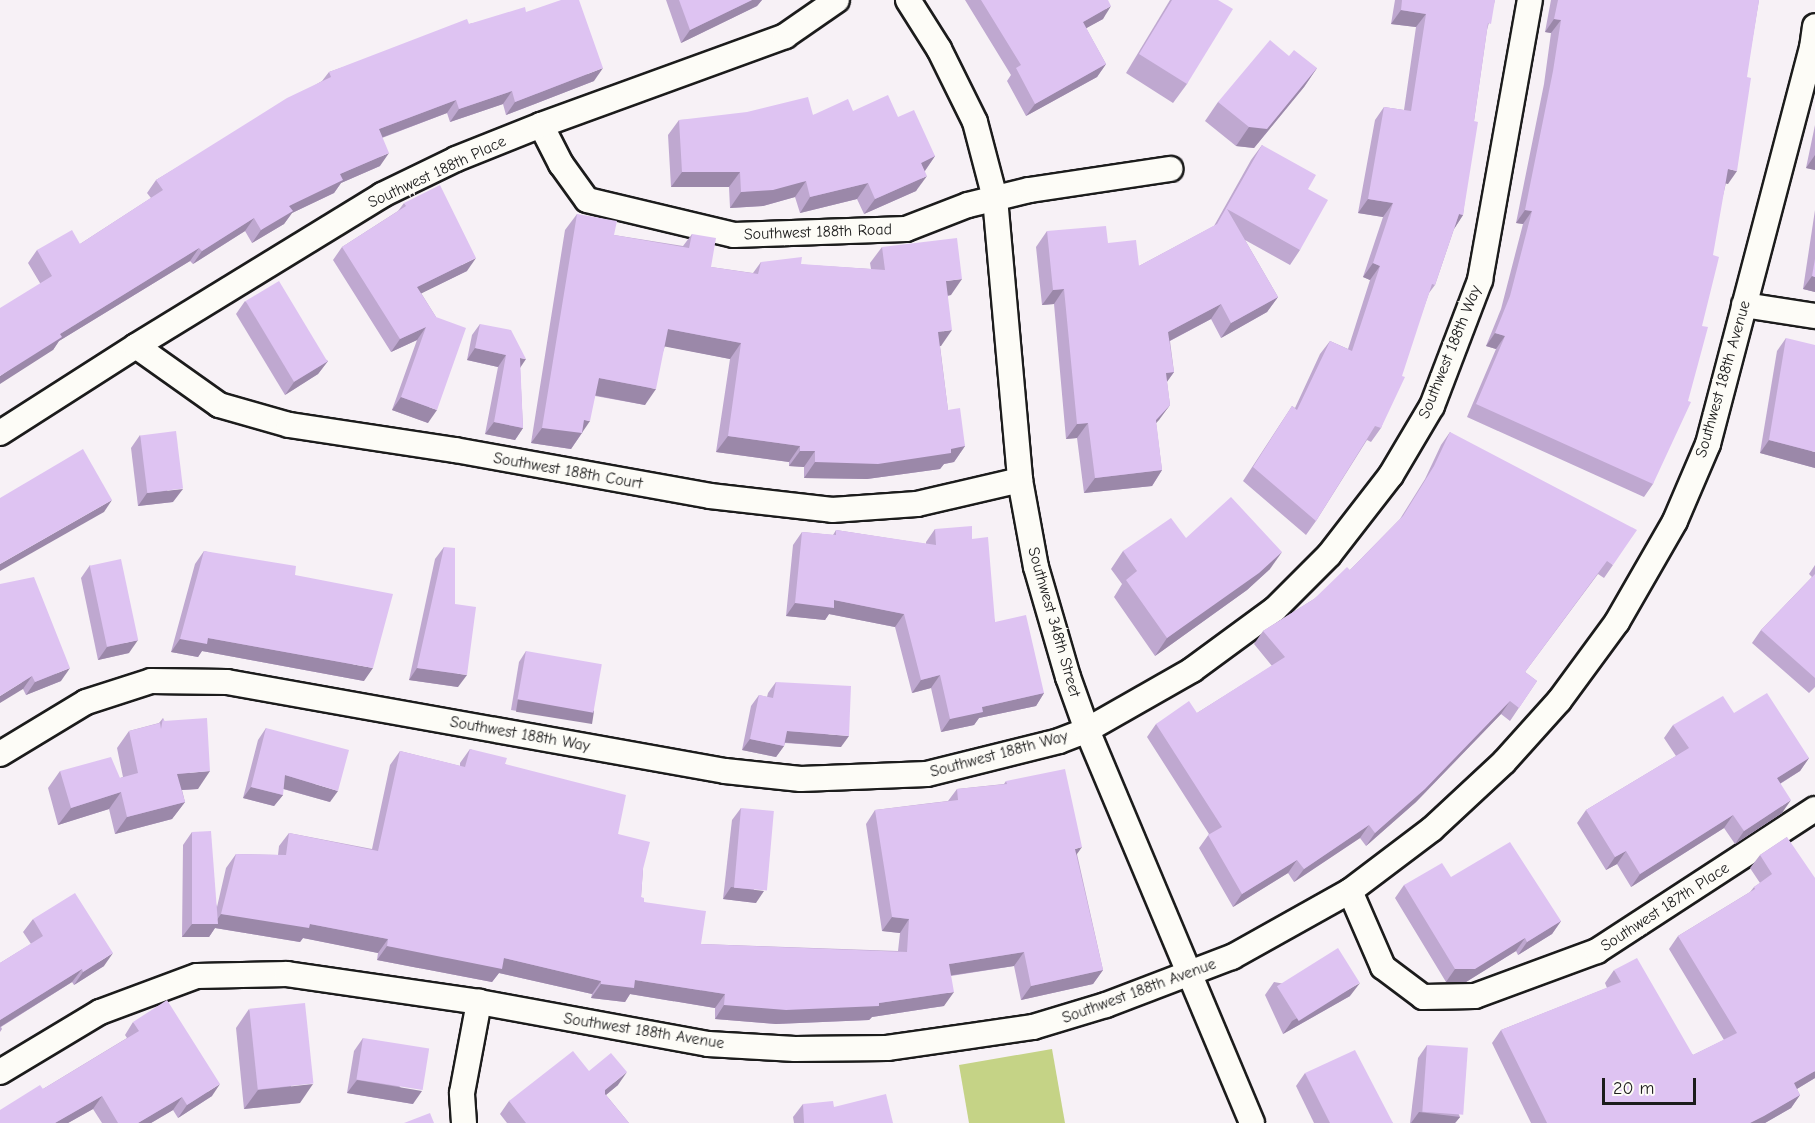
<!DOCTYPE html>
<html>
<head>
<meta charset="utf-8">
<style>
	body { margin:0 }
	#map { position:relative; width:1815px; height:1123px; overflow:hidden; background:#f7f1f6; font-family:"Comic Neue",sans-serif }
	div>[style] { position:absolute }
	.green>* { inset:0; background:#c5d386 }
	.roads { filter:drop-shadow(2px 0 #1c1c1c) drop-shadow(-2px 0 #1c1c1c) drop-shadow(0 2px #1c1c1c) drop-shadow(0 -2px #1c1c1c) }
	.street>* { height:24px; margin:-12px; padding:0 12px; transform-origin:12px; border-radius:12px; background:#fdfcf7 }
	.wall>* { inset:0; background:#bfa8d0 }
	.shaded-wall>* { inset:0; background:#9b88a9; transform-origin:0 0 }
	.building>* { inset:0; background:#dec3f2; transform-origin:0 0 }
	span { translate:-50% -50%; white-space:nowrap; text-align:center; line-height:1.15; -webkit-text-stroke:5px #fdfcf7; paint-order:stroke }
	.street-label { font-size:16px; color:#1c1c1c }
	.scale { position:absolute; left:1602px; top:1078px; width:94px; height:27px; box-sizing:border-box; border:3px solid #1c1c1c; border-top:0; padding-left:8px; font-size:18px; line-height:21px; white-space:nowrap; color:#1c1c1c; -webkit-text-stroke:4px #fdfcf7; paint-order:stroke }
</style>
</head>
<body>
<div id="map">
	<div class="green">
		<div style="clip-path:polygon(1052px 1049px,1065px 1123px,969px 1123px,959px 1065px)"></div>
	</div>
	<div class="roads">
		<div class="street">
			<div style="left:908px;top:0;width:58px;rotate:57.7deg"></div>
			<div style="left:939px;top:49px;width:81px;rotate:63.7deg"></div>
			<div style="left:975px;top:122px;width:79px;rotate:75.3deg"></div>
			<div style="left:995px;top:198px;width:283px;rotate:84.9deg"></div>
			<div style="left:1020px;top:480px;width:88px;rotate:79.6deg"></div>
			<div style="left:1036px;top:567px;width:115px;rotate:73.8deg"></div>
			<div style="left:1068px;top:677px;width:56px;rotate:70.3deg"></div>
			<div style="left:1087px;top:730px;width:426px;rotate:67.2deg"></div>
			<div style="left:541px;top:125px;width:44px;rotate:62.9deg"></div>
			<div style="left:561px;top:164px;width:44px;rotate:54.2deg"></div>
			<div style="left:587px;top:200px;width:151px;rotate:13.4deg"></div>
			<div style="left:734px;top:235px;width:172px;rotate:-2deg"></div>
			<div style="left:906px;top:229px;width:66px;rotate:-21.2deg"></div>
			<div style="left:968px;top:205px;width:63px;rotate:-13.8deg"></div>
			<div style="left:1029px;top:190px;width:143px;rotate:-8.5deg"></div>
			<div style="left:1744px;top:305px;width:72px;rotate:8.8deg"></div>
			<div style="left:136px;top:346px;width:102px;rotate:35.4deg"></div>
			<div style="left:219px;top:405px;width:73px;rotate:15.9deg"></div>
			<div style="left:289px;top:425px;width:168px;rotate:8.6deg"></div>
			<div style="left:455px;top:450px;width:259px;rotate:10.2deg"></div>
			<div style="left:710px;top:496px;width:123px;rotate:6.5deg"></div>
			<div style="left:832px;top:510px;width:85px;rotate:-4deg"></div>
			<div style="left:917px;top:504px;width:106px;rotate:-13.1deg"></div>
			<div style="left:0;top:433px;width:161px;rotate:-32.6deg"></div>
			<div style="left:136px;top:346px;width:289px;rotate:-31.5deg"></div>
			<div style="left:382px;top:195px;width:82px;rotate:-25.9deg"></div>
			<div style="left:456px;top:159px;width:92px;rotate:-21.8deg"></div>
			<div style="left:541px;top:125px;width:260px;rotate:-20deg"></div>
			<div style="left:785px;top:36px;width:63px;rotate:-34.7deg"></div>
			<div style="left:0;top:754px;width:100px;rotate:-31.2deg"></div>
			<div style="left:86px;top:702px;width:68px;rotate:-17.9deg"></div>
			<div style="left:151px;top:681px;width:76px;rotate:0.8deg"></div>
			<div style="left:227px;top:682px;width:506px;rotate:10.13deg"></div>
			<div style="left:725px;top:771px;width:76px;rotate:6deg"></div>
			<div style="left:801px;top:779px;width:126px;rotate:-2.3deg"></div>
			<div style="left:927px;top:774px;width:136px;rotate:-14deg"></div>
			<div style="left:1059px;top:741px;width:30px;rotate:-21deg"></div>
			<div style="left:1087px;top:730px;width:121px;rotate:-29.7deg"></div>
			<div style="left:1192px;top:670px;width:103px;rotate:-36.3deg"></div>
			<div style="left:1275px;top:609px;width:76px;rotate:-45deg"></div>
			<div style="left:1329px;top:555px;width:101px;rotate:-52.2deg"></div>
			<div style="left:1391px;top:475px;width:80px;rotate:-59.3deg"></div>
			<div style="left:1432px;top:406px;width:135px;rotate:-69.1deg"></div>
			<div style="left:1480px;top:280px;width:284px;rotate:-79.9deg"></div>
			<div style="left:1350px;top:891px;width:83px;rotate:66.5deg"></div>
			<div style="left:1383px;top:967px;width:50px;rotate:36.9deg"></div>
			<div style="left:1423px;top:997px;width:52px;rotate:-1.1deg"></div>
			<div style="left:1475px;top:996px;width:130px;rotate:-20.2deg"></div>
			<div style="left:1597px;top:951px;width:260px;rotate:-33.1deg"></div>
			<div style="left:0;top:1072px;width:117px;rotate:-31deg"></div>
			<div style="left:100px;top:1012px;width:103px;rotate:-20.4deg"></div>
			<div style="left:197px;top:976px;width:90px;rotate:-1.3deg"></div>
			<div style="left:287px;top:974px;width:194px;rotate:8.3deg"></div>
			<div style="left:479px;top:1002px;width:233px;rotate:10.4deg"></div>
			<div style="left:708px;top:1044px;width:87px;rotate:3.3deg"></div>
			<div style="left:795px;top:1049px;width:92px;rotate:-0.6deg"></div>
			<div style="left:887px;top:1048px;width:148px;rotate:-8.2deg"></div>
			<div style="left:1033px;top:1027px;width:76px;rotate:-16.8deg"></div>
			<div style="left:1106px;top:1005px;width:135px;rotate:-20.9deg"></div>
			<div style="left:1232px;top:957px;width:135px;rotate:-29.2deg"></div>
			<div style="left:1350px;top:891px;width:103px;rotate:-37.1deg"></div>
			<div style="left:1432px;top:829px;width:98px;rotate:-42.9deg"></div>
			<div style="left:1504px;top:762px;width:82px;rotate:-48deg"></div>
			<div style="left:1559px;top:701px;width:98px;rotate:-53.7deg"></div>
			<div style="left:1617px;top:622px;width:116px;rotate:-60.1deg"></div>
			<div style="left:1675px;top:521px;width:84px;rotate:-66.8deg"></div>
			<div style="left:1708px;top:444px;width:409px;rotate:-75.3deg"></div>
			<div style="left:1812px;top:48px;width:22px;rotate:-82deg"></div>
			<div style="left:464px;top:1123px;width:30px;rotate:-94deg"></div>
			<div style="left:462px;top:1093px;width:93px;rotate:-79.4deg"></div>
		</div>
	</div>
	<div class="wall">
		<div style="clip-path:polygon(666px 0,762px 0,757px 6px,681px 43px)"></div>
		<div style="clip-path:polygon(965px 0,1108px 0,1103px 19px,1086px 28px,1106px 64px,1097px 77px,1026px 116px,1007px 81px,1011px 75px)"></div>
		<div style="clip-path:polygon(1170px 0,1218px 0,1187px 84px,1173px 103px,1126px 73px)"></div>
		<div style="clip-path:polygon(1395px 0,1495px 0,1487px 30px,1474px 121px,1463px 215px,1454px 229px,1435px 285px,1429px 293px,1381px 428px,1371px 442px,1367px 440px,1316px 521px,1306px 535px,1243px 481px,1292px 406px,1295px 408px,1320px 354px,1330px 341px,1348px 349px,1370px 280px,1363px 277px,1383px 217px,1358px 213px,1375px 120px,1384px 107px,1404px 110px,1416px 27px,1391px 24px)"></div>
		<div style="clip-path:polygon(1551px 0,1759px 0,1728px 184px,1726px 183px,1653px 484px,1644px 497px,1467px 417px,1496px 349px,1486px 346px,1501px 309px,1523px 224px,1516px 223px,1544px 84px,1551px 33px,1545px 32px)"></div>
		<div style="clip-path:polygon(526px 12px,594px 81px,506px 115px,503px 104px,450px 122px,447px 113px,382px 138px,380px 166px,341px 183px,334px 193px,292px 213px,284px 224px,252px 243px,245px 231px,193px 264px,190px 261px,59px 341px,53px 350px,40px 283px,28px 263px,37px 250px,80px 244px,151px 198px,147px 193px,156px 180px,322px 81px,329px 72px,469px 24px)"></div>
		<div style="clip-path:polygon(1317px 68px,1304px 87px,1254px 148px,1236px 146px,1205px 121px,1218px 102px)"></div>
		<div style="clip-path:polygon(853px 111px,898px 117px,935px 156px,925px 171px,916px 191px,864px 214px,857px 199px,800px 213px,795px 197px,763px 206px,730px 208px,729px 187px,671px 187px,668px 135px,679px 120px,813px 115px)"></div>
		<div style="clip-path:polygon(1815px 125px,1815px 170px,1806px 168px)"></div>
		<div style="clip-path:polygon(1262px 145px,1308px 189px,1300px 250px,1290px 265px,1245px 240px,1278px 297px,1267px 312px,1221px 338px,1211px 319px,1170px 341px,1174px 372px,1167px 382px,1170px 405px,1156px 423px,1162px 470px,1152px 486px,1084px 493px,1077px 438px,1066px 439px,1054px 304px,1042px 305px,1036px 247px,1047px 231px,1108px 243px,1139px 266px,1214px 226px,1251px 160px)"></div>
		<div style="clip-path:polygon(404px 203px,467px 271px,421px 293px,436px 317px,428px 423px,392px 410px,417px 340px,391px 352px,333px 260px,342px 247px,398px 211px)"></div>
		<div style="clip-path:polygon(1815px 210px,1815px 292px,1803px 289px)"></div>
		<div style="clip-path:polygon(577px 214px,614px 235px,683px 246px,692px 234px,711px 267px,753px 273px,761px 262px,871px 269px,870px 263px,882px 247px,951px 295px,948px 296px,941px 346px,940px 346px,948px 410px,965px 446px,954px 462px,944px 464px,940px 469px,867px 479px,804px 478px,804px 467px,789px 466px,789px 462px,716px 452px,730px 359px,665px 346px,645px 405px,595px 396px,582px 433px,571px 449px,531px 443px,565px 230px)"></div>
		<div style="clip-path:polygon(245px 301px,328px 361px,318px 374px,285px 395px,236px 314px)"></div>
		<div style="clip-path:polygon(480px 324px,520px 368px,523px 428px,515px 440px,485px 434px,498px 367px,467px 360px,472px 335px)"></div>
		<div style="clip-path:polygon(1786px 338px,1815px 468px,1760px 453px,1777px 351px)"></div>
		<div style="clip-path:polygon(1450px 432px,1613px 565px,1604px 578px,1598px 574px,1525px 672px,1537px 681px,1510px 721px,1501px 714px,1416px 802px,1366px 846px,1360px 838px,1294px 882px,1288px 873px,1233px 907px,1199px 848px,1209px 834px,1147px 737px,1156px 724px,1197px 713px,1272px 666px,1254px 644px,1263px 631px,1314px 599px,1350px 570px,1400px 519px,1425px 479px,1441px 445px)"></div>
		<div style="clip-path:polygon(140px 435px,173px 502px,138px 506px,131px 448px)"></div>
		<div style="clip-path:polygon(935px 529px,972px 539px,995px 622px,1044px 693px,1036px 706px,979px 718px,974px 725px,941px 732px,931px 688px,912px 693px,895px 627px,829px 614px,825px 620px,786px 616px,793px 545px,802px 532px,833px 535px,836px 530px,926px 544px,926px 542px)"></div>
		<div style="clip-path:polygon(1186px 538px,1270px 569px,1247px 590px,1155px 656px,1114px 597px,1122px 584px,1111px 569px,1123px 551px)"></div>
		<div style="clip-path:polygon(444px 547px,455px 604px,458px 687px,409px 680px,435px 559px)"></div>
		<div style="clip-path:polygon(204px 551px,295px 575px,364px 681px,202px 651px,198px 657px,171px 652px,195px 564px)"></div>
		<div style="clip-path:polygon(90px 565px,129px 653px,98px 660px,81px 578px)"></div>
		<div style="clip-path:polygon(1815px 565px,1815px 687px,1809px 693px,1752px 643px,1761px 630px,1812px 577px,1809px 574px)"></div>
		<div style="clip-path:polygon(0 584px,61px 681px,26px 695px,23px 689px)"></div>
		<div style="clip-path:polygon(526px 651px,594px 711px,587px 722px,511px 710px,519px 662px)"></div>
		<div style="clip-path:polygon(776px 682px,841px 747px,785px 743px,784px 746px,776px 757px,742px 750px,751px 706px,759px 695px,767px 697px,768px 693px)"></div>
		<div style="clip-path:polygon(1734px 713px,1809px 758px,1800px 771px,1780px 784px,1782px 813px,1735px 844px,1724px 828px,1631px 887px,1617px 864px,1606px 870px,1577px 823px,1586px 810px,1676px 756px,1664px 738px,1673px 725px)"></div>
		<div style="clip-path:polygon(163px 718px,198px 789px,182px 790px,185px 802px,172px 819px,115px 834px,109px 809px,58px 825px,48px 788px,60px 771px,120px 778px,123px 777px,117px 748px,129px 731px,159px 723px)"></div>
		<div style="clip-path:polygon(266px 728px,330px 802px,283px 789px,283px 795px,274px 806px,243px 798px,258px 740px)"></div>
		<div style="clip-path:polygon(470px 749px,505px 764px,618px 834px,643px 869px,641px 897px,644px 902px,701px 944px,898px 951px,900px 933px,882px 931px,866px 824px,875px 810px,948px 801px,957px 789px,1004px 784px,1006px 781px,1077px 854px,1103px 970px,1093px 984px,1021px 1000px,1014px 966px,951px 976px,944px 1006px,872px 1017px,869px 1020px,776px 1024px,715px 1019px,715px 1008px,630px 994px,625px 1002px,591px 998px,592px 994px,499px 973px,492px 982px,377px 960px,378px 953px,303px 938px,300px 942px,215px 928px,209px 937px,182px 937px,183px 845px,192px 832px,217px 907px,226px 868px,236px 854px,278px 855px,279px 846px,289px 833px,372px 849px,390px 765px,400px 751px,460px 766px,460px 763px)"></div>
		<div style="clip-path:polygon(741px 808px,756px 903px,723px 899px,732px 820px)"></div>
		<div style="clip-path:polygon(1787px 837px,1815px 1078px,1797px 1089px,1800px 1095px,1791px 1108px,1765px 1123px,1531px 1123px,1492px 1043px,1501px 1030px,1607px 988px,1605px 983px,1614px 970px,1693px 1055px,1724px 1040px,1669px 949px,1678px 936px,1750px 892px,1754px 887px,1760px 883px,1750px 868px,1760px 855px)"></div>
		<div style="clip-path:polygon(1451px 877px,1561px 921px,1552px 934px,1518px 955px,1516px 951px,1466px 982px,1446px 982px,1395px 898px,1404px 885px)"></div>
		<div style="clip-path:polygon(33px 919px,104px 966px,74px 985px,72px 982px,1px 1027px,2px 1029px,0 1032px,0 963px,31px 944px,23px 932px)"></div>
		<div style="clip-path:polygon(1274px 982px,1350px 996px,1283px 1034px,1265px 995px)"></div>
		<div style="clip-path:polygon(249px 1009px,300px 1103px,244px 1109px,236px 1028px)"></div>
		<div style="clip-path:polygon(133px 1022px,212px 1096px,178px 1118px,173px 1110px,151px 1123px,102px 1123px,93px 1109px,68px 1123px,0 1123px,43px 1089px,127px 1038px,125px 1035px)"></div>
		<div style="clip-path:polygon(363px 1038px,413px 1104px,347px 1093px,354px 1051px)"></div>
		<div style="clip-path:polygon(1427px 1045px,1460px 1117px,1455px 1123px,1410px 1123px,1418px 1058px)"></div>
		<div style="clip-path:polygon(589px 1071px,618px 1085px,606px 1095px,629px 1123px,507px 1123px,500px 1114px,509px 1101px)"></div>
		<div style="clip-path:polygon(1305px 1073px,1393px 1123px,1314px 1123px,1296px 1086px)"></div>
		<div style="clip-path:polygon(803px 1104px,834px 1107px,893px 1123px,794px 1123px,793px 1117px)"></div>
	</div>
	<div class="shaded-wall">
		<div style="clip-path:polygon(752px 0,762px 0,757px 6px,681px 43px,690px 30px)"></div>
		<div style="clip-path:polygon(1111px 6px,1103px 19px,1074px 35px,1083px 22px)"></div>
		<div style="clip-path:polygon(1401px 10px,1426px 14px,1416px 27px,1391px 24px)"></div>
		<div style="clip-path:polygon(1554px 19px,1561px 20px,1551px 33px,1545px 32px)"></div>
		<div style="clip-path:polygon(1106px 64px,1097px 77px,1026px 116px,1035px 104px)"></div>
		<div style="clip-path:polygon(603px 68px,594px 81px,506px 115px,515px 102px)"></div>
		<div style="clip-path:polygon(1317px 68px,1304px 87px,1254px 148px,1236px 146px,1249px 127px)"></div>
		<div style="clip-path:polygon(512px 91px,503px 104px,450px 122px,459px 109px)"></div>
		<div style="clip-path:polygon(456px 100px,447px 113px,370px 142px,379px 129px)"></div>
		<div style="clip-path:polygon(389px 153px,380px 166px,341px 183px,334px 193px,292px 213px,284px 224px,252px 243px,261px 230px,289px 206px,340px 174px)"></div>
		<div style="clip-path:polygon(1815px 155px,1815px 170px,1806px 168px)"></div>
		<div style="clip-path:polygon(935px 156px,924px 172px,921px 163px)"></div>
		<div style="clip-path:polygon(1728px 169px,1737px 171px,1728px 184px,1719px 182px)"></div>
		<div style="clip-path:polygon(682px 172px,740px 172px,729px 187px,671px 187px)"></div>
		<div style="clip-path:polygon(927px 176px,916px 191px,864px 214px,875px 199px)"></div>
		<div style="clip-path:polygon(806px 181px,795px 197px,763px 206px,730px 208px,741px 192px)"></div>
		<div style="clip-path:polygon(868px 183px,857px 199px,800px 213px,810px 197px)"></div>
		<div style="clip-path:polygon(1368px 199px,1393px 203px,1383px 217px,1358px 213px)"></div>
		<div style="clip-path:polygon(1525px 210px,1532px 211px,1523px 224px,1516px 223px)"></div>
		<div style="clip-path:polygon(1459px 214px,1463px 215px,1454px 229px)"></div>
		<div style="clip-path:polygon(254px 218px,245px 231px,193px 264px,202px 251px)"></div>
		<div style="clip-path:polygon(199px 248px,190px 261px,59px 341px,53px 350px,0 384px,0 376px,60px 334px)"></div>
		<div style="clip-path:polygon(476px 258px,467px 271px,408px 300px,417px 287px)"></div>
		<div style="clip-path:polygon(1373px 263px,1380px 266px,1370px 280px,1363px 277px)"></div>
		<div style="clip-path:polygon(1812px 276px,1815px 277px,1815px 292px,1803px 289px)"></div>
		<div style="clip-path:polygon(962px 279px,951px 295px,935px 297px,946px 281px)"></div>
		<div style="clip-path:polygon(1064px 289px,1054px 304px,1042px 305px,1053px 290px)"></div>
		<div style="clip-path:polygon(1278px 297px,1267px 312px,1221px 338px,1231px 323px)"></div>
		<div style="clip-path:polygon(1221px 304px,1211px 319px,1158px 347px,1168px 332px)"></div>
		<div style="clip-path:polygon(426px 327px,417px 340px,391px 352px,400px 339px)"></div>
		<div style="clip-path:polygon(668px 329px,741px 343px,730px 359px,657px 345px)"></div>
		<div style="clip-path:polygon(952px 330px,941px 346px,927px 348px,938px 332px)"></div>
		<div style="clip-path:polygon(1495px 333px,1505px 336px,1496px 349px,1486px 346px)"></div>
		<div style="clip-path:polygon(475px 348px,506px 355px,498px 367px,467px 360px)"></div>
		<div style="clip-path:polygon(520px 358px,526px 359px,518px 371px)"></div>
		<div style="clip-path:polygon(328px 361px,318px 374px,285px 395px,294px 382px)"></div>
		<div style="clip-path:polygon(1174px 372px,1163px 387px,1166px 373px)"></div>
		<div style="clip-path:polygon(599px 378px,656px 389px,645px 405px,588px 394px)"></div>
		<div style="clip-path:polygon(401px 397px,437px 410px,428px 423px,392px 410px)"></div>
		<div style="clip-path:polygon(1170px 405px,1159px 420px,1145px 435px,1156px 420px)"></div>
		<div style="clip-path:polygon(584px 420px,590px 421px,571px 449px,531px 443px,542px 428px)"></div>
		<div style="clip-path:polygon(494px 422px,523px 428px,515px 440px,485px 434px)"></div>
		<div style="clip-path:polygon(1088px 423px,1077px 438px,1066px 439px,1077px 424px)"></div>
		<div style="clip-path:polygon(728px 436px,800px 446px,789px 462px,716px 452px)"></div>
		<div style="clip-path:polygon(1769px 440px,1815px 452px,1815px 468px,1760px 453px)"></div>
		<div style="clip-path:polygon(965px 446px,954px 462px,944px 464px,940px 469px,867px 479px,804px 478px,815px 462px)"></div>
		<div style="clip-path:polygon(800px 451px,815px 451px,804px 467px,789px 466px)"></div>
		<div style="clip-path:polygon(1162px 470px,1152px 486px,1084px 493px,1095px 478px)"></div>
		<div style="clip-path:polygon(183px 489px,173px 502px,138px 506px,147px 493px)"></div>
		<div style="clip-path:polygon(112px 500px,104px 512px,0 571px,0 564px)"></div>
		<div style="clip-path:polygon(1282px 552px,1270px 569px,1247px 590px,1155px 656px,1167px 638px)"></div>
		<div style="clip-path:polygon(834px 600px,904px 614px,895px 627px,829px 614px,825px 620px,786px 616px,795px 603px)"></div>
		<div style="clip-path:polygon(208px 638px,373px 668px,364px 681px,202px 651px,198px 657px,171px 652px,180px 639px)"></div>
		<div style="clip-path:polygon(138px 640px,129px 653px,98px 660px,107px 647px)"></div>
		<div style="clip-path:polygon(70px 668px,61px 681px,26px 695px,35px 682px)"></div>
		<div style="clip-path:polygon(417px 668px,467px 675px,458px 687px,409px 680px)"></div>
		<div style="clip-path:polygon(940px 675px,931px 688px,912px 693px,921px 680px)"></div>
		<div style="clip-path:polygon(32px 676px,23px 689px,0 703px,0 696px)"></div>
		<div style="clip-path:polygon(1044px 693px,1036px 706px,979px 718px,974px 725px,941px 732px,950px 719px,982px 707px)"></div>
		<div style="left:518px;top:699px;width:77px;height:13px;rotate:9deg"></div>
		<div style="clip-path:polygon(1510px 701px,1501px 714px,1416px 802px,1366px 846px,1375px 833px)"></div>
		<div style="clip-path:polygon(787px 731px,849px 736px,841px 747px,779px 742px)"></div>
		<div style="clip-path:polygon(750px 739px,784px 746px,776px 757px,742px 750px)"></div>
		<div style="clip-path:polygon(1809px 758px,1800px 771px,1768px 791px,1777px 778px)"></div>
		<div style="clip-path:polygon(210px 771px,198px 789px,165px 791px,177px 774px)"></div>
		<div style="clip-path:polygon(285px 775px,338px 791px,330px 802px,277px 787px)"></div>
		<div style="clip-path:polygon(251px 787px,283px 795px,274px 806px,243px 798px)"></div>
		<div style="clip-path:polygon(121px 792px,109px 809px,58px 825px,71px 808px)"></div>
		<div style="clip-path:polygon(1791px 800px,1782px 813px,1735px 844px,1744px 831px)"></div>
		<div style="clip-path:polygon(185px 802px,172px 819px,115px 834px,127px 817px)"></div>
		<div style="clip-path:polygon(1733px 815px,1724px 828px,1631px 887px,1640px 874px)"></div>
		<div style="clip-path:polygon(1369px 825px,1360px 838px,1294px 882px,1304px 869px)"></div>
		<div style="clip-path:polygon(1082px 847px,1072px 861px,1075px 849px)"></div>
		<div style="clip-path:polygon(1626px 851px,1617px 864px,1606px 870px,1615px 857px)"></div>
		<div style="clip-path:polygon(1297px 860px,1288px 873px,1233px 907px,1242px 894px)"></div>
		<div style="clip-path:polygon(731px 887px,764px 891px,756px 903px,723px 899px)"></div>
		<div style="clip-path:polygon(221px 914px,310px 924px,388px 939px,378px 953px,303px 938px,300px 942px,215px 928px,209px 937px,182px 937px,192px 924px,214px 924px)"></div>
		<div style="clip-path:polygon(892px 917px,909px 919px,900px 933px,882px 931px)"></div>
		<div style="clip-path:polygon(1561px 921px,1552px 934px,1518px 955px,1527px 942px)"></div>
		<div style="clip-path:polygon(1525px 938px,1516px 951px,1466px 982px,1446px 982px,1455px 969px)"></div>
		<div style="clip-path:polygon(387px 946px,504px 958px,601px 981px,592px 994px,499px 973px,492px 982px,377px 960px)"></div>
		<div style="clip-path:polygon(1024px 952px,1014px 966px,940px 977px,949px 964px)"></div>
		<div style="clip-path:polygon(113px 953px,104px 966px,74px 985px,83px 972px)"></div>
		<div style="clip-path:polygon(82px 969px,72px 982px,0 1027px,0 1020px)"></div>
		<div style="clip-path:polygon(1103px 970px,1093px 984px,1021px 1000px,1031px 986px)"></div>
		<div style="clip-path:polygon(635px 980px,725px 994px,715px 1008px,630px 994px,625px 1002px,591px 998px,601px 984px)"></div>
		<div style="clip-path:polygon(1360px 983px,1350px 996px,1283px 1034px,1292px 1021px)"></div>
		<div style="clip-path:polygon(954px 992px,944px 1006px,872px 1017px,869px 1020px,776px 1024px,715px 1019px,724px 1005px,879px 1003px)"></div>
		<div style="clip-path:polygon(1815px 1071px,1815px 1078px,1785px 1096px,1794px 1083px)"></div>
		<div style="clip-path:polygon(627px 1072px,618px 1085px,596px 1103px,605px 1090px)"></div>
		<div style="clip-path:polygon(357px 1080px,422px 1091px,413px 1104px,347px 1093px)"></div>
		<div style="clip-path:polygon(220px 1084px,212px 1096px,178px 1118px,187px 1105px)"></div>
		<div style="clip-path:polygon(313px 1084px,300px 1103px,244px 1109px,258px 1090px)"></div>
		<div style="clip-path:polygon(1800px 1095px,1791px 1108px,1765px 1123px,1750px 1123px)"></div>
		<div style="clip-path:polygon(102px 1096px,93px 1109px,68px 1123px,55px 1123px)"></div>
		<div style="clip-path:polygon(182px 1097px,173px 1110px,151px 1123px,138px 1123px)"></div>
		<div style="clip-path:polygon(1419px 1112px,1460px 1117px,1455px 1123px,1411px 1123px)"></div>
	</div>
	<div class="building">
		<div style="clip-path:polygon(561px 0,579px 0,603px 68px,515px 102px,512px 91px,459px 109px,456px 100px,379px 129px,389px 153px,340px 174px,343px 180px,289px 206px,293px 211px,261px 230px,254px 218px,202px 251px,199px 248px,60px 334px,62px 337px,0 376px,0 308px,52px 276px,37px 250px,72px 230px,80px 244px,163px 190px,156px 180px,287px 98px,331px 77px,329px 72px,467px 19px,469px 24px,525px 7px,526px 12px)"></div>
		<div style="clip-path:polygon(679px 0,752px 0,690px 30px)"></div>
		<div style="clip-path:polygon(981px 0,1108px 0,1111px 6px,1083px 22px,1106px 64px,1035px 104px,1016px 68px,1021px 65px)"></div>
		<div style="clip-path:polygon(1172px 0,1218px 0,1233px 9px,1187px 84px,1139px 54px)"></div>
		<div style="clip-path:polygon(1402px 0,1495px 0,1491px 24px,1488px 23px,1474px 121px,1478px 122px,1463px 215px,1459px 214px,1435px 285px,1432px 284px,1402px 376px,1405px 377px,1381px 428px,1375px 426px,1316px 521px,1253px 467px,1292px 406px,1297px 410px,1330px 341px,1352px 351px,1380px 266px,1373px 263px,1393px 203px,1368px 199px,1384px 107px,1411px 111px,1426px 14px,1401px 10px)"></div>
		<div style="clip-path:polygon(1558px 0,1759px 0,1747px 77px,1751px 78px,1737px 171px,1728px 169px,1713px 255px,1719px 257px,1702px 326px,1708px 327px,1688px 401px,1691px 402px,1653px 484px,1476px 404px,1505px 336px,1495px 333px,1510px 296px,1532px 211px,1525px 210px,1553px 71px,1561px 20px,1554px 19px)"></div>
		<div style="clip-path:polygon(1270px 40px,1289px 56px,1294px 50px,1317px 68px,1267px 129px,1249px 127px,1218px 102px)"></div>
		<div style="clip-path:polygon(888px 95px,898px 117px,914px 110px,935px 156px,921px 163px,927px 176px,875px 199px,868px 183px,810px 197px,806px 181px,773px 190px,741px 192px,740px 172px,682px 172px,679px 120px,747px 112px,808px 97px,813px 115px,848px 99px,853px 111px)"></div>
		<div style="clip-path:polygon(1262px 145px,1316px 175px,1308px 189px,1328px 200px,1300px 250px,1227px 209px,1278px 297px,1231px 323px,1221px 304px,1168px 332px,1174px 372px,1166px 373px,1170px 405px,1156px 420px,1162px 470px,1095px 478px,1088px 423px,1077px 424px,1064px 289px,1053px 290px,1047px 231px,1106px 226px,1108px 243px,1136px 240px,1139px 266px,1217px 224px)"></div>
		<div style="clip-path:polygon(440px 185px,476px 258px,417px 287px,436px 317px,466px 328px,437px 410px,401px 397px,426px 327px,400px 339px,342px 247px,406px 206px,404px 203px)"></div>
		<div style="clip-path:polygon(577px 214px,617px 221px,614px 235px,689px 248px,692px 234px,716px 238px,711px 267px,758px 274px,761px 262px,802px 257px,801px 264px,885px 270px,882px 247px,957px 238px,962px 279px,946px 281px,952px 330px,938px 332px,948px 410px,960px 408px,965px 446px,951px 449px,951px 453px,878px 464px,815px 462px,815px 451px,800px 451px,800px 446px,728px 436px,741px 343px,668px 329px,656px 389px,599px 378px,590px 421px,584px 420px,582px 433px,542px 428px)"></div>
		<div style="clip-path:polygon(1815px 259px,1815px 277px,1812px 276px)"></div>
		<div style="left:279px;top:281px;width:94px;height:39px;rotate:59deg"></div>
		<div style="clip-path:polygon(480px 324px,511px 330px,526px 359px,520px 358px,523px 428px,494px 422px,506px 355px,475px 348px)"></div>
		<div style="clip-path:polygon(1786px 338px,1815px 345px,1815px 452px,1769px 440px)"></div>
		<div style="left:176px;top:431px;width:58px;height:36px;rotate:83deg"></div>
		<div style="clip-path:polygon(1450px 432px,1637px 530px,1613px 565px,1607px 561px,1525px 672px,1537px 681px,1519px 708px,1510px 701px,1425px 789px,1375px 833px,1369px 825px,1304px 869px,1297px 860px,1242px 894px,1208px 835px,1222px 827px,1156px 724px,1189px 701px,1197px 713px,1285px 657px,1263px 631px,1314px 599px,1347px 567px,1350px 570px,1403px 516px,1434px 466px)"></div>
		<div style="clip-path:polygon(83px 449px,112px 500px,0 564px,0 498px)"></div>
		<div style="clip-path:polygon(1231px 497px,1282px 552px,1259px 573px,1167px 638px,1126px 580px,1137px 571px,1123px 551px,1171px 518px,1186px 538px)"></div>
		<div style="clip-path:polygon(972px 526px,972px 539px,988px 537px,995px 622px,1026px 615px,1044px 693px,982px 707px,983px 712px,950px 719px,940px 675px,921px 680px,904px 614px,834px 600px,834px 608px,795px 603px,802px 532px,836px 535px,836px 530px,936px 545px,935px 529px)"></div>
		<div style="clip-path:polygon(444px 547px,455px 548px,455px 604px,476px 607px,467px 675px,417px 668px)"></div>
		<div style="clip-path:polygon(204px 551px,296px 566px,295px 575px,393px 594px,373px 668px,208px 638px,207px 644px,180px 639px)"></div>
		<div style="left:121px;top:559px;width:83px;height:32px;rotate:78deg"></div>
		<div style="clip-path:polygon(1815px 574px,1815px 678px,1761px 630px)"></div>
		<div style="clip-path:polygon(34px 577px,70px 668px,35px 682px,32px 676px,0 696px,0 584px)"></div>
		<div style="left:526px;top:651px;width:77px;height:49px;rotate:10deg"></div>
		<div style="clip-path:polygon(776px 682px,851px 686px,849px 736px,787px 731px,784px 746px,750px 739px,759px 695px,773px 698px)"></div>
		<div style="clip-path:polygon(1767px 693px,1809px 758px,1777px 778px,1791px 800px,1744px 831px,1733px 815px,1640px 874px,1626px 851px,1615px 857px,1586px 810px,1689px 748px,1673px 725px,1723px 696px,1734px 713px)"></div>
		<div style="clip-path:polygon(163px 718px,164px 721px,207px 718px,210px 771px,177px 774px,185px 802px,127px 817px,121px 792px,71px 808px,60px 771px,111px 757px,120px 778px,138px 773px,129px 731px,160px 723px,161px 729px)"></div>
		<div style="clip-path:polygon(266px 728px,349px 750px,338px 791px,285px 775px,283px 795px,251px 787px)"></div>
		<div style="clip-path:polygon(470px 749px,507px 758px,505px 764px,626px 795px,618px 834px,650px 842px,643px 869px,641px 897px,644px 898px,644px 902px,706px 911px,701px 944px,907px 952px,909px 919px,892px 917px,875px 810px,958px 800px,957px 789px,1007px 784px,1006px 781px,1065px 769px,1082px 847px,1075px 849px,1103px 970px,1031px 986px,1024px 952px,949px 964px,954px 992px,879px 1003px,879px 1006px,786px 1010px,724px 1005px,725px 994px,635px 980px,634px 988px,601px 984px,601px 981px,504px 958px,502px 969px,387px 946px,388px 939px,310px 924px,309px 928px,221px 914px,236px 854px,286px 855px,289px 833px,378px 851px,400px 751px,465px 767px)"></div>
		<div style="left:741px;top:808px;width:33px;height:80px;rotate:5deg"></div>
		<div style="clip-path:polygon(211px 831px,218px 924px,192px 924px,192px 832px)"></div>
		<div style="clip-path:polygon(1787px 837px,1815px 878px,1815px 1071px,1794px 1083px,1800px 1095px,1764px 1116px,1750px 1123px,1547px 1123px,1501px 1030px,1621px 982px,1614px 970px,1637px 958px,1693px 1055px,1737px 1033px,1678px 936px,1755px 889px,1754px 887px,1772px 874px,1760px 855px)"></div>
		<div style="clip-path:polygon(1510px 842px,1561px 921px,1527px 942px,1525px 938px,1475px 969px,1455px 969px,1404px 885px,1442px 863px,1451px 877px)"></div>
		<div style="clip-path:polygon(75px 893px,113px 953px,83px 972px,82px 969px,0 1020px,0 963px,43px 936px,33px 919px)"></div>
		<div style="left:1338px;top:948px;width:41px;height:72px;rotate:58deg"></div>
		<div style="clip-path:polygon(167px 1000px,220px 1084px,187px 1105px,182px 1097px,138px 1123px,118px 1123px,102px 1096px,55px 1123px,0 1123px,0 1110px,40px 1085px,43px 1089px,139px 1031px,133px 1022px)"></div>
		<div style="left:305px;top:1003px;width:81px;height:56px;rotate:84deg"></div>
		<div style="left:363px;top:1038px;width:67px;height:42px;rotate:9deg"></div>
		<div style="left:1427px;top:1045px;width:41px;height:67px;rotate:4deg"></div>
		<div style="clip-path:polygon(1355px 1050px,1393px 1123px,1330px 1123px,1305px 1073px)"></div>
		<div style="clip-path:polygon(573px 1051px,589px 1071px,611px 1053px,627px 1072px,605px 1090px,605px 1094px,629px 1123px,526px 1123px,509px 1101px)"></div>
		<div style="clip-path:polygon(886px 1094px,893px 1123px,804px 1123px,803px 1104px,833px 1101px,834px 1107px)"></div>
		<div style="clip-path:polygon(430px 1113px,434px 1123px,404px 1123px)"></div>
	</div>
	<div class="street-label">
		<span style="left:437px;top:172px;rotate:-25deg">Southwest 188th Place</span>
		<span style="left:818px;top:232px;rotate:-2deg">Southwest 188th Road</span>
		<span style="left:1450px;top:352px;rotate:-68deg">Southwest 188th Way</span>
		<span style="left:1723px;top:379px;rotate:-74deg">Southwest 188th Avenue</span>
		<span style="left:568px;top:471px;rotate:10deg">Southwest 188th Court</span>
		<span style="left:1054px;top:622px;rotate:74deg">Southwest 348th Street</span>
		<span style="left:520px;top:734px;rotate:10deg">Southwest 188th Way</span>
		<span style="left:999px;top:754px;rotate:-15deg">Southwest 188th Way</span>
		<span style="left:1665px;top:907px;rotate:-33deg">Southwest 187th Place</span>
		<span style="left:1139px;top:991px;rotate:-20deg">Southwest 188th Avenue</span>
		<span style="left:644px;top:1031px;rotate:9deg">Southwest 188th Avenue</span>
	</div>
	<div class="scale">20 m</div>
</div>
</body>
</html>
